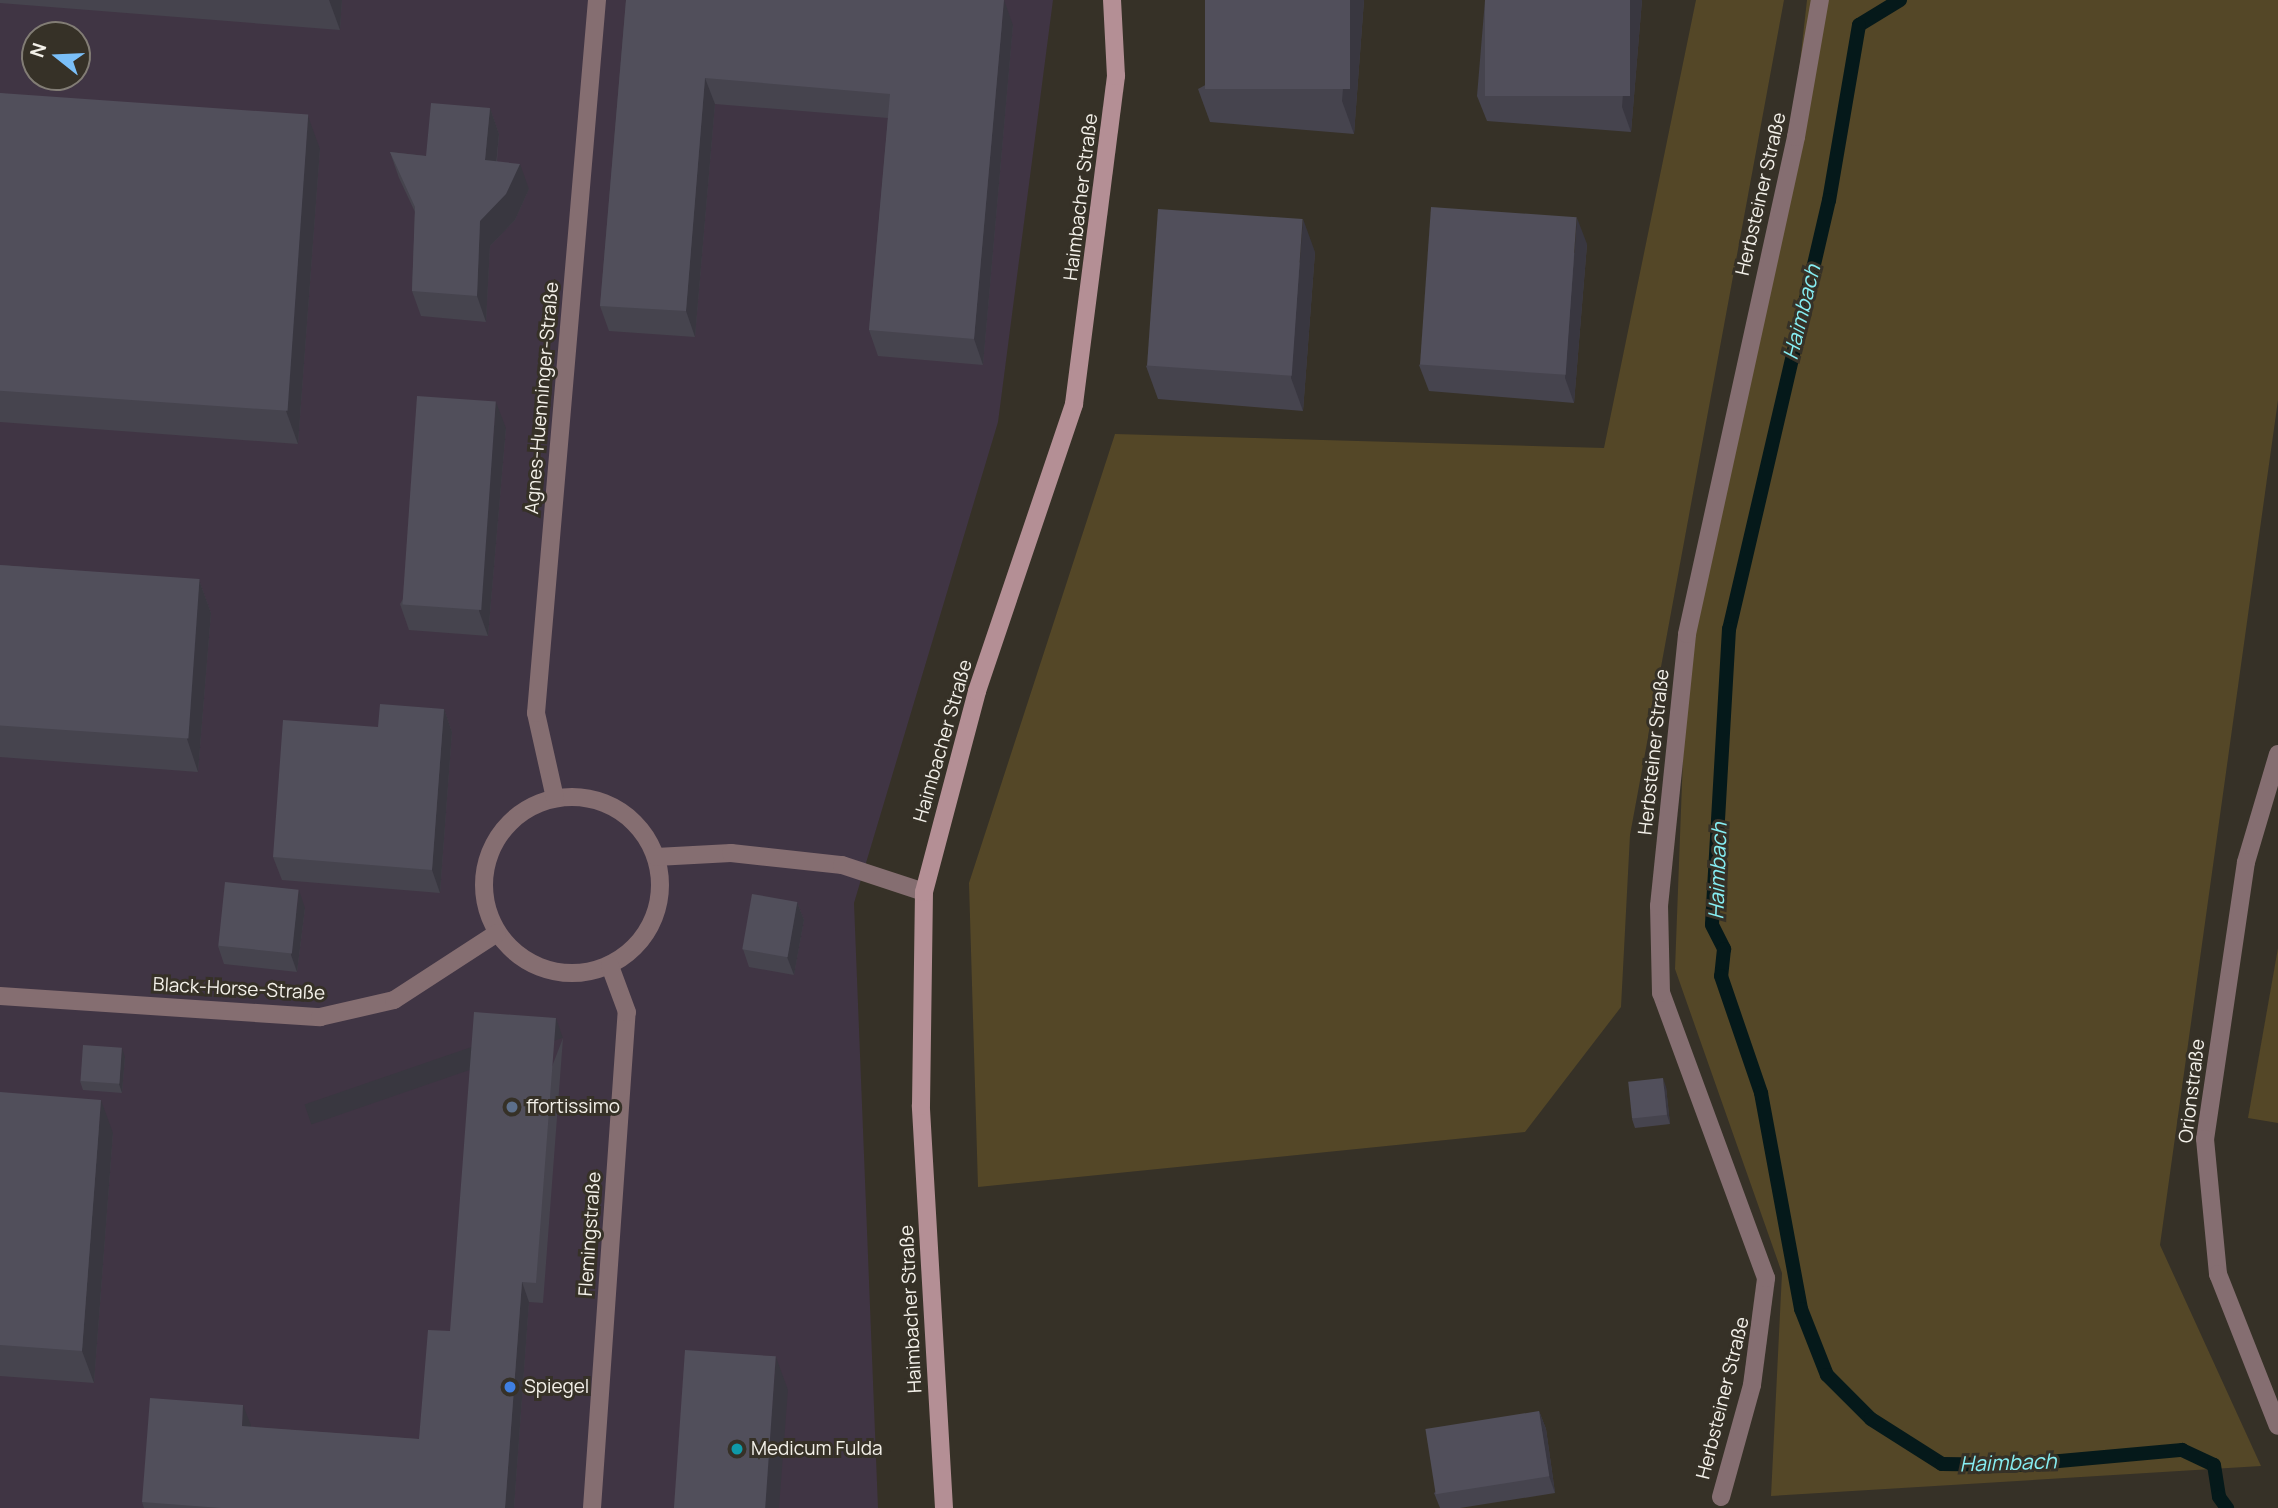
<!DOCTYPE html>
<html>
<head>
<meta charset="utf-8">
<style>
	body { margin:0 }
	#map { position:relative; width:2278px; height:1508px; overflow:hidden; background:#363127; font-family:Manrope,sans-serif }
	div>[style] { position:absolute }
	.commercial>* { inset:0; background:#403544 }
	.green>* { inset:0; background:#544727 }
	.stream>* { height:14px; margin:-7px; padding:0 7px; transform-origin:7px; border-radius:7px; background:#05191a }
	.minor>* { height:18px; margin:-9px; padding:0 9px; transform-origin:9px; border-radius:9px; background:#856e71 }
	.minor>.ring { margin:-9px; padding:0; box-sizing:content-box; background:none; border:18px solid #856e71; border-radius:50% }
	.secondary>* { height:18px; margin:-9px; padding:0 9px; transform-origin:9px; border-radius:9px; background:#b48f95 }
	.wall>* { inset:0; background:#46444e }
	.shaded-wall>* { inset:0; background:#393740; transform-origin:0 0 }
	.building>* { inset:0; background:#514f5b; transform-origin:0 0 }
	.dots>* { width:19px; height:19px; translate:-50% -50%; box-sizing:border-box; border:4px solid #363127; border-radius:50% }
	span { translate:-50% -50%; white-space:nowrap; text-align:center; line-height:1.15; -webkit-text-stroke:6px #363127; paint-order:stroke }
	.street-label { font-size:19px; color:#f3f0e9 }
	.poi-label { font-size:19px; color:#f3f0e9 }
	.left { translate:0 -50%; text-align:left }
	.water-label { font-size:21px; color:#86eef3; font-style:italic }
	.north { position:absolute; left:21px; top:21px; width:70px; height:70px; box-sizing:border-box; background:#363127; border:2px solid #827d75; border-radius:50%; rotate:288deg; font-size:19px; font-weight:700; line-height:28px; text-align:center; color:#f3f0e9 }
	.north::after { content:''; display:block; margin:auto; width:24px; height:32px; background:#7abff8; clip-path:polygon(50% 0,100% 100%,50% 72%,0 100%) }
</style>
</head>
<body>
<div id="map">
	<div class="commercial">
		<div style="clip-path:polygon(evenodd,0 0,1053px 0,998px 422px,854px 903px,878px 1508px,0 1508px,0 0,35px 35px,77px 35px,77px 77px,35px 77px,35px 35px)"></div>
	</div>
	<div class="green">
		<div style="clip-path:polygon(1696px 0,1784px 0,1630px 835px,1621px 1007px,1525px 1132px,978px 1187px,969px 883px,1115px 434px,1604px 448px)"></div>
		<div style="clip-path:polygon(1807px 0,2278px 0,2278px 400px,2160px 1245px,2261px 1466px,1771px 1496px,1782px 1273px,1675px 969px,1688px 624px,1789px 161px)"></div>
		<div style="clip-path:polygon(2278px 948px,2278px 1123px,2248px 1118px)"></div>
	</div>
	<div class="stream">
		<div style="left:1900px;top:0;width:48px;rotate:148.6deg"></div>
		<div style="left:1859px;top:25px;width:178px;rotate:99.7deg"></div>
		<div style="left:1829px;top:200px;width:441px;rotate:103.1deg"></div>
		<div style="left:1729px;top:629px;width:296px;rotate:93.3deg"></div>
		<div style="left:1712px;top:925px;width:27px;rotate:63deg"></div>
		<div style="left:1724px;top:949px;width:27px;rotate:96deg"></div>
		<div style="left:1721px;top:976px;width:124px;rotate:71.1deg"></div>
		<div style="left:1761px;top:1093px;width:220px;rotate:79.5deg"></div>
		<div style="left:1801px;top:1309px;width:71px;rotate:68.5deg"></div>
		<div style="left:1827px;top:1375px;width:62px;rotate:45deg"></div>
		<div style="left:1871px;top:1419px;width:84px;rotate:32.4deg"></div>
		<div style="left:1942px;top:1464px;width:74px;rotate:0.8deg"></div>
		<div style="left:2016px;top:1465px;width:167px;rotate:-5.2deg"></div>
		<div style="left:2182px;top:1450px;width:35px;rotate:25deg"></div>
		<div style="left:2214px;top:1465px;width:32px;rotate:81deg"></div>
		<div style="left:2219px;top:1497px;width:14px;rotate:54deg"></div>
	</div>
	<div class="minor">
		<div style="left:2278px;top:754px;width:113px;rotate:106.5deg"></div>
		<div style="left:2246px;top:862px;width:280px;rotate:98.4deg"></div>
		<div style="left:2205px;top:1139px;width:136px;rotate:84.5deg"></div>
		<div style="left:2218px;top:1274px;width:163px;rotate:68.5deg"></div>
		<div class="ring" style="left:484px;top:797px;width:158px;height:158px"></div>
		<div style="left:555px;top:798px;width:87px;rotate:-102.6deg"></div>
		<div style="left:536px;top:713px;width:716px;rotate:-85.11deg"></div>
		<div style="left:656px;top:857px;width:75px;rotate:-3.1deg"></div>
		<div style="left:731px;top:853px;width:112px;rotate:6.2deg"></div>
		<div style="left:842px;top:865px;width:86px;rotate:18.2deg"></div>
		<div style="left:0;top:996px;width:321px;rotate:3.8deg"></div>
		<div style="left:320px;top:1017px;width:76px;rotate:-12.9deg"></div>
		<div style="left:394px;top:1000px;width:123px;rotate:-33deg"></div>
		<div style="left:1721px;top:1497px;width:116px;rotate:-74.5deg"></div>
		<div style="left:1752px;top:1385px;width:108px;rotate:-82.5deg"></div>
		<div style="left:1766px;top:1278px;width:304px;rotate:-110.2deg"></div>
		<div style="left:1661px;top:993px;width:87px;rotate:-91.3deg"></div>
		<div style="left:1659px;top:906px;width:273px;rotate:-84.1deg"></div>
		<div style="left:1687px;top:634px;width:509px;rotate:-77.63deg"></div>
		<div style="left:1796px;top:137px;width:139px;rotate:-80.1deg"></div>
		<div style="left:592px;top:1508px;width:497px;rotate:-86deg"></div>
		<div style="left:627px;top:1012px;width:49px;rotate:-110.3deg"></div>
	</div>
	<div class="secondary">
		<div style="left:944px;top:1508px;width:403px;rotate:-93.3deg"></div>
		<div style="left:921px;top:1106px;width:214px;rotate:-89.2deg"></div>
		<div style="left:924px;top:892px;width:208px;rotate:-75.2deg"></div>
		<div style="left:977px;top:691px;width:303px;rotate:-71.3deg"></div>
		<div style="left:1074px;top:404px;width:331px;rotate:-82.7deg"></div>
		<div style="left:1116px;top:76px;width:76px;rotate:-93deg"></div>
	</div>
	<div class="wall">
		<div style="clip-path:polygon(0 0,342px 0,340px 30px,0 3px)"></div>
		<div style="clip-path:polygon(626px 0,1013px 25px,983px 365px,878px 356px,869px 330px,888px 118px,715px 104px,695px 337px,609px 331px,600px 306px)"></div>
		<div style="clip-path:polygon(1364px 0,1354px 134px,1210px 122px,1198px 89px)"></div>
		<div style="clip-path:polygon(1485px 0,1642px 0,1631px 132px,1487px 121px,1477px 96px)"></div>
		<div style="clip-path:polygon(0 93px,320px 149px,298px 444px,0 422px)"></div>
		<div style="clip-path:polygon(490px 108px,499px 134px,497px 161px,529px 189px,515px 220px,490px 246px,486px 322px,421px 316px,412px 291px,415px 212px,399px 178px,390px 152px,426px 156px)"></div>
		<div style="clip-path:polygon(1587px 244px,1574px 403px,1429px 391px,1419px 365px)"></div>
		<div style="clip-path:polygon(1315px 252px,1303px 411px,1158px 399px,1146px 366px)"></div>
		<div style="clip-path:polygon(506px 428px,488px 636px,409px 630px,400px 604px)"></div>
		<div style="clip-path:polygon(0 565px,199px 580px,211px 613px,198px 772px,0 757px)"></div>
		<div style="clip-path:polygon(444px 709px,452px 732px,440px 893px,282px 880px,273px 857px,378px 727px)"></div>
		<div style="clip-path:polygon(797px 902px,804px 920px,794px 975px,749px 967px,743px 949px)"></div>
		<div style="clip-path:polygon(305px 908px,297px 972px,224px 964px,218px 946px)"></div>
		<div style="clip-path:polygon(563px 1038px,543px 1303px,529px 1302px,514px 1508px,144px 1508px,142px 1502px,251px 1425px,250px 1427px,419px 1439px,450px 1331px)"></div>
		<div style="clip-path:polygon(125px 1057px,122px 1093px,83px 1090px,80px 1081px)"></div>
		<div style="clip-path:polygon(1666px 1087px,1670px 1124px,1635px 1128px,1632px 1119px)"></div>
		<div style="clip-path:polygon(0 1092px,113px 1133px,94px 1383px,0 1376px)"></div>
		<div style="clip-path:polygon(1539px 1411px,1546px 1429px,1555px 1493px,1460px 1508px,1440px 1508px,1434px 1493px)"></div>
	</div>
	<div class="shaded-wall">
		<div style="clip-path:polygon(329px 0,342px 0,340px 30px)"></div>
		<div style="clip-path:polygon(1004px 0,1013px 25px,983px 365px,974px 339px)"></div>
		<div style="clip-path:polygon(1350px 0,1364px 0,1354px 134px,1342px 101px)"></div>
		<div style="clip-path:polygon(1630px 0,1642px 0,1631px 132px,1622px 107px)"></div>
		<div style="clip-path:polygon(705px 78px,715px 104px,695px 337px,686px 311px)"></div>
		<div style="clip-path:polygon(490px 108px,499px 134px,494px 186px,485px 160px)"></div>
		<div style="clip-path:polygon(308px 116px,320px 149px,298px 444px,286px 411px)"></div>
		<div style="clip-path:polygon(520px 164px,529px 189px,515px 220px,490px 246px,486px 322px,477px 296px,480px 221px)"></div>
		<div style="clip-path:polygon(1577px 218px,1587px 244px,1574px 403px,1565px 378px)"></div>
		<div style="clip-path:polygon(1303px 219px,1315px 252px,1303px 411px,1291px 378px)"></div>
		<div style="clip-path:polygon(496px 402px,506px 428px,488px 636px,479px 611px)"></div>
		<div style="clip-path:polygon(199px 580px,211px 613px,198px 772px,187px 739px)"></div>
		<div style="clip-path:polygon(444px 709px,452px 732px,440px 893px,432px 870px)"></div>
		<div style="clip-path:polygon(299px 890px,305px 908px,297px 972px,291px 955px)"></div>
		<div style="clip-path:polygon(797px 902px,804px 920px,794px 975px,787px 957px)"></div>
		<div style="left:556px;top:1018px;width:21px;height:266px;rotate:71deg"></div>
		<div style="clip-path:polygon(122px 1048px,125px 1057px,122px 1093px,119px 1084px)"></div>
		<div style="clip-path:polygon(1663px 1078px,1666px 1087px,1670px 1124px,1667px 1115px)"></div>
		<div style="clip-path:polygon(101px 1100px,113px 1133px,94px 1383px,82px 1351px)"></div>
		<div style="clip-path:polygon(522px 1282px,529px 1302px,514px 1508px,505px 1508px)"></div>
		<div style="clip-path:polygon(776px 1357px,788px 1390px,779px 1508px,764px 1508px)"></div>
		<div style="clip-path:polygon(243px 1405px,251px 1425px,249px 1446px,242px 1426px)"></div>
		<div style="clip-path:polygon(1539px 1411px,1546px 1429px,1555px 1493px,1549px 1476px)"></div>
	</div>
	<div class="building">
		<div style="clip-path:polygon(626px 0,1004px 0,974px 339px,869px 330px,890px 94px,705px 78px,686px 311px,600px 306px)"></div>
		<div style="left:1205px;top:0;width:145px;height:89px"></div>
		<div style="left:1485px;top:0;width:145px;height:96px"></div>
		<div style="left:0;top:93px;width:309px;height:297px;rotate:4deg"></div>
		<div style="clip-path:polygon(431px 103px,490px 108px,485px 160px,520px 164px,506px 194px,480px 221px,477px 296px,412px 291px,415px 207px,390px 152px,426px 156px)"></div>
		<div style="left:1431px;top:207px;width:146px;height:158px;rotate:4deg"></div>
		<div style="left:1158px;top:209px;width:145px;height:157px;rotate:4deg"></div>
		<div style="left:417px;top:396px;width:79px;height:209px;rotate:4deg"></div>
		<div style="left:0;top:565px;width:200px;height:160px;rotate:4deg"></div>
		<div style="clip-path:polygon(380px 704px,444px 709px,432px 870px,273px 857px,283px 720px,378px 727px)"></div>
		<div style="left:225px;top:882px;width:74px;height:64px;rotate:6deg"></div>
		<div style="left:752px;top:894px;width:46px;height:56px;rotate:10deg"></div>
		<div style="clip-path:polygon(474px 1012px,556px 1018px,536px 1283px,522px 1282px,505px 1508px,221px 1508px,142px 1502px,150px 1398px,243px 1405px,242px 1426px,419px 1439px,428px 1330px,450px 1331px)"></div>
		<div style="left:83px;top:1045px;width:39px;height:36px;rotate:4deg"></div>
		<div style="left:1663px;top:1078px;width:37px;height:35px;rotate:84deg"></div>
		<div style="clip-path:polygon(0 1092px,101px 1100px,82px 1351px,0 1345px)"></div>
		<div style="left:685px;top:1350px;width:91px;height:159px;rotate:4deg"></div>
		<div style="left:1539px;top:1411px;width:66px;height:115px;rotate:81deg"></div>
	</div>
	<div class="dots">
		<div style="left:512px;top:1107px;background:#5c6f8a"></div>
		<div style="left:510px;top:1387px;background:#3f7fe0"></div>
		<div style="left:737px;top:1449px;background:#0f9aa8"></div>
	</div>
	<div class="street-label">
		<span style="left:1761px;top:194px;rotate:-77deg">Herbsteiner Straße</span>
		<span style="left:1081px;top:197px;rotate:-83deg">Haimbacher Straße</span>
		<span style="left:542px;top:398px;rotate:-85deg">Agnes-Huenninger-Straße</span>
		<span style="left:943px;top:741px;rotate:-74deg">Haimbacher Straße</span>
		<span style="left:1654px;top:752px;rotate:-84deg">Herbsteiner Straße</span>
		<span style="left:239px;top:989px;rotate:3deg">Black-Horse-Straße</span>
		<span style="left:2192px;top:1091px;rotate:-83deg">Orionstraße</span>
		<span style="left:590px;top:1234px;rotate:-86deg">Flemingstraße</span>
		<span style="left:911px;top:1309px;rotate:-93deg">Haimbacher Straße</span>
		<span style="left:1723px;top:1398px;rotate:-76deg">Herbsteiner Straße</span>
	</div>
	<div class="poi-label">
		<span class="left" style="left:526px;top:1107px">ffortissimo</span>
		<span class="left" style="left:524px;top:1387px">Spiegel</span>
		<span class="left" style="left:751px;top:1449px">Medicum Fulda</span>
	</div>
	<div class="water-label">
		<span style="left:1801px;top:312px;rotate:-76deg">Haimbach</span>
		<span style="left:1717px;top:871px;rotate:-88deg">Haimbach</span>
		<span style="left:2008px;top:1462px;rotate:-2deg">Haimbach</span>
	</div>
	<div class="north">N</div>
</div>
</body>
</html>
